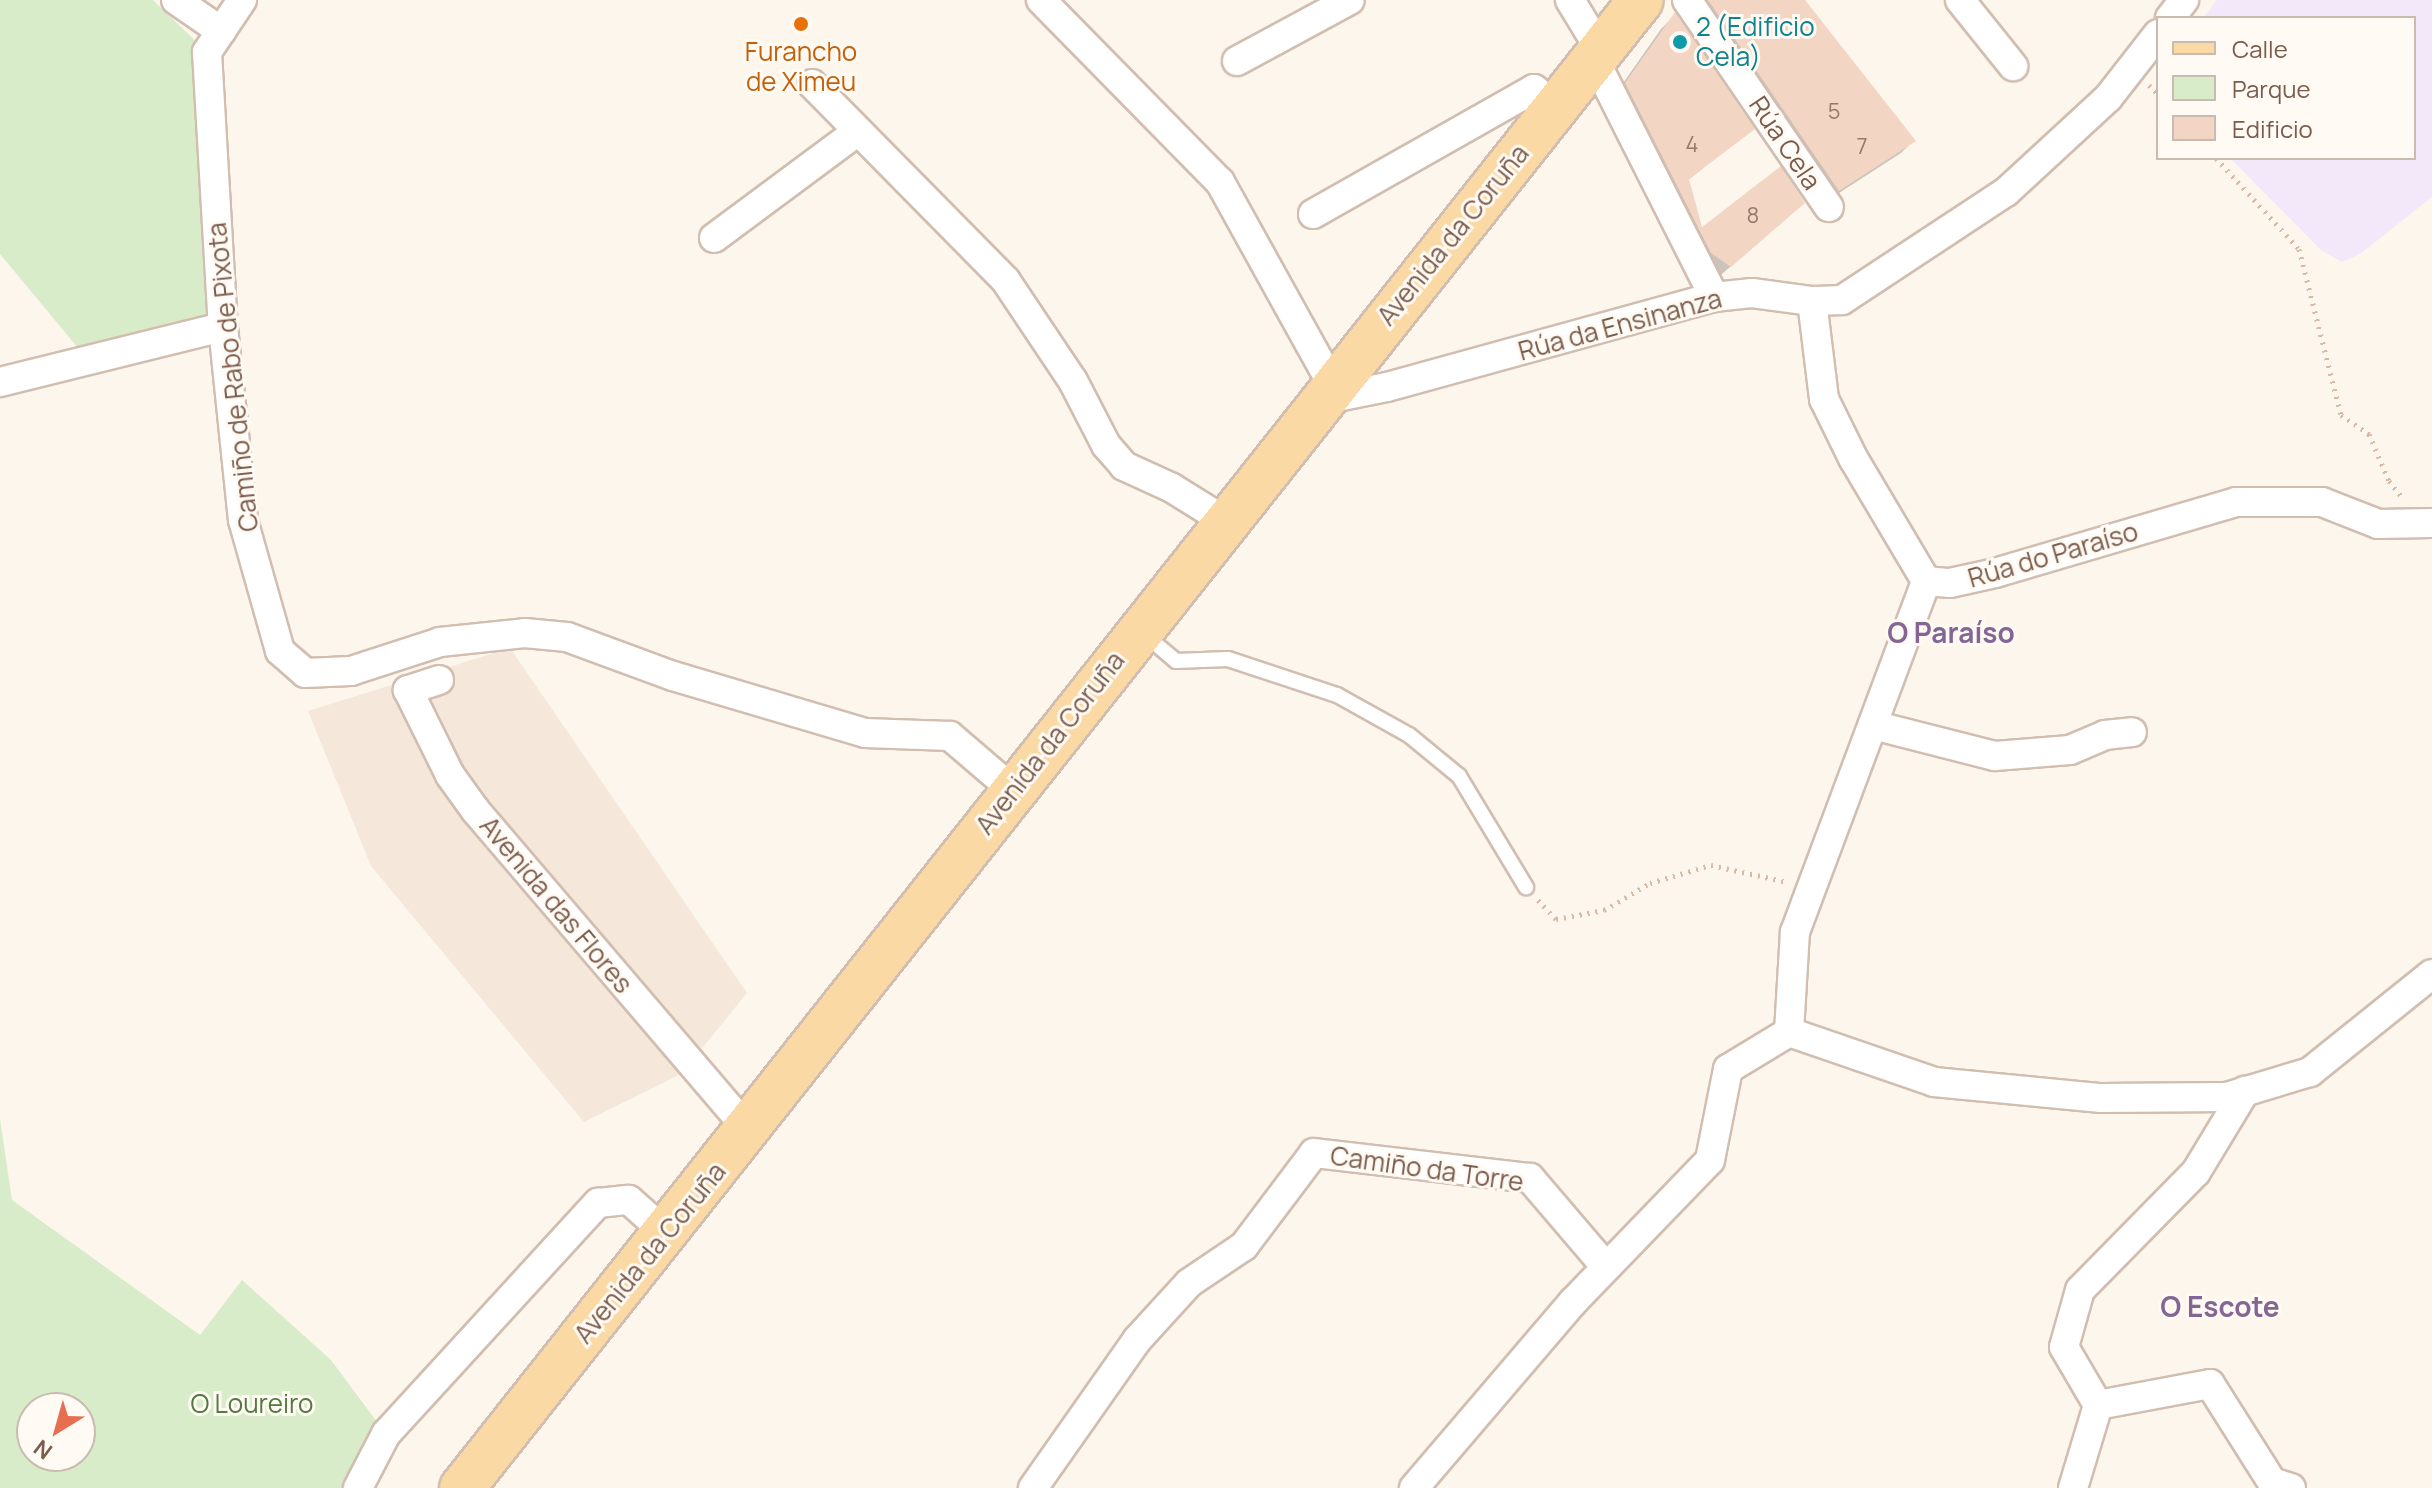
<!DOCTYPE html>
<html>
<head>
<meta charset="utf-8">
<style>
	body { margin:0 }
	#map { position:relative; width:2432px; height:1488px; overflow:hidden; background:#fdf6ec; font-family:Manrope,sans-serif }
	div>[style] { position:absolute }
	.residential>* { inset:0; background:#f5e8da }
	.education>* { inset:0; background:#f3e8fa }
	.green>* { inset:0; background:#d8ecc9 }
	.shadow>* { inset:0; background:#0003 }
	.building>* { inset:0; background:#f3d5c3 }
	.path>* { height:5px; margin-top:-2.5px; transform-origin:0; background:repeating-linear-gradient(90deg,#d9b8a5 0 2px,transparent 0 8px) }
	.roads { filter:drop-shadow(2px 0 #d1beb0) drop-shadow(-2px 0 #d1beb0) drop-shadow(0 2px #d1beb0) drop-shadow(0 -2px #d1beb0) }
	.lane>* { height:14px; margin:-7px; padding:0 7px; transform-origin:7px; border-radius:7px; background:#fff }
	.street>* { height:28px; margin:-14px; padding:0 14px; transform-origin:14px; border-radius:14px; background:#fff }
	.primary>* { height:44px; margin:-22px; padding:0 22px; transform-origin:22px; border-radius:22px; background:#fbd9a5 }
	.dots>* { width:22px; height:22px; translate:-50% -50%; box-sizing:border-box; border:4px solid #fffaf3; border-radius:50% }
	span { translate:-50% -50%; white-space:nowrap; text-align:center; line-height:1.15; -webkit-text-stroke:6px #fffaf3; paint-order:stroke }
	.number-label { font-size:22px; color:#987a6a }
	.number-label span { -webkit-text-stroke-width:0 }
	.culture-label { font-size:26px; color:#0d838f }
	.left { translate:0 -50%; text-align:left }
	.food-label { font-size:26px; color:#c56008 }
	.street-label { font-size:26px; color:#7a5c4d }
	.park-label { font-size:26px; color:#537a41 }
	.neighbourhood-label { font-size:28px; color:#846695; font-weight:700 }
	.legend { position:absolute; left:2156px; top:16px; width:260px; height:144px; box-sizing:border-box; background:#fffaf3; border:2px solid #cabbb1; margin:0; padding:10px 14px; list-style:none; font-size:24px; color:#7a5c4d }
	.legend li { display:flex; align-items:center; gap:16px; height:40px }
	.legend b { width:40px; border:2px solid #cabbb1 }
	.north { position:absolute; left:16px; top:1392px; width:80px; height:80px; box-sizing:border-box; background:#fffaf3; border:2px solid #cabbb1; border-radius:50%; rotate:217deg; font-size:22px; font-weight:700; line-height:32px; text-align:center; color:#7a5c4d }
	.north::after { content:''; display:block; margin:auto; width:28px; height:36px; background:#e76f51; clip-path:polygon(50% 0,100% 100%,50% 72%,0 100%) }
</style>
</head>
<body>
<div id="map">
	<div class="residential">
		<div style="clip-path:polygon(510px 648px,747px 993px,681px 1074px,584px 1122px,371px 866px,308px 711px)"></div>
	</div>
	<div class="education">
		<div style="clip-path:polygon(2217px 0,2432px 0,2432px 197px,2360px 254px,2342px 262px,2321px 250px,2230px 158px,2414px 158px,2414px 18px,2203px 18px)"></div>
	</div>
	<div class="green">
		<div style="clip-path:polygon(0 0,153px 0,207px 52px,223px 327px,88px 360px,0 254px)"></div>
		<div style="clip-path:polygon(evenodd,0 1119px,12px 1200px,200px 1335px,242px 1280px,331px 1360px,386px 1434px,358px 1488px,0 1488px,0 1119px,32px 1408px,80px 1408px,80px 1456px,32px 1456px,32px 1408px)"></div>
	</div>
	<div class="shadow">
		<div style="clip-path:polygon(1690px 0,1802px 0,1914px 140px,1901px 153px,1825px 202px)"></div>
		<div style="clip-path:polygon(1675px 15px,1752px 129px,1687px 181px,1700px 231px,1788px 217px,1715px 280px,1612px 99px,1661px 29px)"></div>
	</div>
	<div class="building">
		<div style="clip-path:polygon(1708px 0,1805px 0,1916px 141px,1839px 191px)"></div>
		<div style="clip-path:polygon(1675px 12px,1755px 129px,1689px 179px,1702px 227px,1781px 166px,1805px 203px,1731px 267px,1711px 253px,1625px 83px)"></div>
	</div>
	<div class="path">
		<div style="left:2149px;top:85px;width:13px;rotate:45deg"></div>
		<div style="left:2216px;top:158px;width:123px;rotate:47.6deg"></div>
		<div style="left:2299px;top:249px;width:171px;rotate:75.8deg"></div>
		<div style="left:2341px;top:415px;width:34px;rotate:34deg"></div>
		<div style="left:2369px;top:434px;width:51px;rotate:66.9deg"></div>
		<div style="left:2389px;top:481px;width:19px;rotate:51deg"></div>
		<div style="left:1538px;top:900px;width:26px;rotate:47deg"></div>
		<div style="left:1556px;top:919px;width:49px;rotate:-10.6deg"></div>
		<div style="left:1604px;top:910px;width:53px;rotate:-30.4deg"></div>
		<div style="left:1650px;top:883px;width:64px;rotate:-16.4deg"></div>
		<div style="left:1711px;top:865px;width:78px;rotate:12.6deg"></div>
	</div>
	<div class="roads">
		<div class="lane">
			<div style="left:1145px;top:635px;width:40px;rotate:40deg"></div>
			<div style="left:1176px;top:661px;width:52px;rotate:-2.2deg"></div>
			<div style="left:1228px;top:659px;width:115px;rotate:18.3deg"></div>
			<div style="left:1337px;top:695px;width:82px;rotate:29.1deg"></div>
			<div style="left:1409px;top:735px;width:65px;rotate:39.4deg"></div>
			<div style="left:1459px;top:776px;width:130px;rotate:58.9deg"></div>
		</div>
		<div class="street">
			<div style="left:176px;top:0;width:55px;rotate:34.6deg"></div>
			<div style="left:242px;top:0;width:63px;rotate:123.9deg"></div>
			<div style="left:207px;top:52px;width:275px;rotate:86.7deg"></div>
			<div style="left:223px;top:327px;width:194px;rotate:84.1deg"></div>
			<div style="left:243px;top:520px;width:136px;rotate:74.2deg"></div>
			<div style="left:280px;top:651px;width:33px;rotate:41deg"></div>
			<div style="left:305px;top:673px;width:46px;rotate:-2.5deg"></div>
			<div style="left:351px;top:671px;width:94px;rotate:-18deg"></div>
			<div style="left:440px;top:642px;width:85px;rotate:-6deg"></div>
			<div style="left:525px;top:633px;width:42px;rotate:5.4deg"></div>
			<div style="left:567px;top:637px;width:113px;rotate:20.2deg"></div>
			<div style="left:673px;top:676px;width:200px;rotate:16.5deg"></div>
			<div style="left:865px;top:733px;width:85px;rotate:2deg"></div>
			<div style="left:950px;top:736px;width:83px;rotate:40.6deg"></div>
			<div style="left:1041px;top:0;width:255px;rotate:45.5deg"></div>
			<div style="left:1220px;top:182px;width:233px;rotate:61deg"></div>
			<div style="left:1570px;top:0;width:60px;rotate:58.7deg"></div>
			<div style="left:1687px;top:0;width:251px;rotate:55.6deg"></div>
			<div style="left:1960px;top:0;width:85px;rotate:51.2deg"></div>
			<div style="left:2170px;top:18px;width:23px;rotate:-52deg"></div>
			<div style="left:1594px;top:59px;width:267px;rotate:63.2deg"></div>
			<div style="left:1237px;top:61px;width:128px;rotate:-28.4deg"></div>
			<div style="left:812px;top:84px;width:276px;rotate:45.4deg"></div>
			<div style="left:1006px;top:281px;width:120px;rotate:56.2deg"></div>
			<div style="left:1073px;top:381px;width:72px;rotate:62.7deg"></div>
			<div style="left:1106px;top:445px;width:28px;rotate:49deg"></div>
			<div style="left:1124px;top:466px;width:53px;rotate:24.6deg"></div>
			<div style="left:1172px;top:488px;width:62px;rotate:31.9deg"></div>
			<div style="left:1313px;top:214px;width:254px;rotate:-29.5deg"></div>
			<div style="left:1534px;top:89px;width:28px;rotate:38deg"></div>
			<div style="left:714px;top:238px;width:179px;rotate:-36.6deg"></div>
			<div style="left:1812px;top:301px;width:99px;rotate:83deg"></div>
			<div style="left:1824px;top:399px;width:66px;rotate:63.8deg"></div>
			<div style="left:1853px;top:458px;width:143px;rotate:59.3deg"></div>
			<div style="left:0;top:382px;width:230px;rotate:-13.9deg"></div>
			<div style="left:1322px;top:400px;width:66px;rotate:-11.3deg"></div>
			<div style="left:1387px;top:387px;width:339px;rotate:-15.4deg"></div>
			<div style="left:1714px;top:297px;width:38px;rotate:-6deg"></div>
			<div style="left:1752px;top:293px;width:61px;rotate:7.6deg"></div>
			<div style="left:1812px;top:301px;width:30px;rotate:-2deg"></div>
			<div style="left:1842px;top:300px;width:196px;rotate:-33.4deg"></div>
			<div style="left:2006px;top:192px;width:139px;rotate:-42.7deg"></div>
			<div style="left:2108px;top:98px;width:81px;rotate:-52deg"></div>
			<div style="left:1926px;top:581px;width:24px;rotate:5deg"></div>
			<div style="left:1950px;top:583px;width:46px;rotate:-12.5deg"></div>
			<div style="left:1995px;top:573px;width:251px;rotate:-16.4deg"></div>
			<div style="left:2236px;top:502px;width:86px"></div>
			<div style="left:2322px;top:502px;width:60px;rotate:21.4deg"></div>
			<div style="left:2378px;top:524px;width:54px;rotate:-1.1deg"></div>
			<div style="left:439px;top:680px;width:33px;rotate:162deg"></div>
			<div style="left:408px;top:690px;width:95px;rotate:63.7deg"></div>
			<div style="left:450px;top:775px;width:44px;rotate:54.2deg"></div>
			<div style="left:476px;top:811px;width:419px;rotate:49.5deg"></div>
			<div style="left:1873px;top:725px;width:126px;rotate:14.3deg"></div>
			<div style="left:1995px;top:756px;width:75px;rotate:-4.6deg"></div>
			<div style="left:2070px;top:750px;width:38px;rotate:-23deg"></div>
			<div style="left:2105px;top:735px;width:27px;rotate:-6deg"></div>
			<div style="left:1789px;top:1032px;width:153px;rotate:19deg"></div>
			<div style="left:1934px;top:1082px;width:168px;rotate:5.5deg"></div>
			<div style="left:2101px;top:1098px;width:126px;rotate:-0.5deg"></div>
			<div style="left:2227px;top:1097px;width:87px;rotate:-16.8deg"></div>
			<div style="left:2310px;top:1072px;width:156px;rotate:-38.8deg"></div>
			<div style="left:2098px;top:1405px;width:114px;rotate:-10.6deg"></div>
			<div style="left:2210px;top:1384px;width:116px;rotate:57.7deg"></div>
			<div style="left:2272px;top:1482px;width:20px;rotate:18deg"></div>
			<div style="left:358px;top:1488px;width:61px;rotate:-62.6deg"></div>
			<div style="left:386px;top:1434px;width:314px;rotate:-47.5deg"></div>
			<div style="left:598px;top:1203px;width:31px;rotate:-6deg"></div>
			<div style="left:629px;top:1200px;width:50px;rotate:41.7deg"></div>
			<div style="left:1033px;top:1488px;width:181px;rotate:-54.9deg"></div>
			<div style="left:1137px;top:1340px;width:77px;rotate:-47.6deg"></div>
			<div style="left:1189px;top:1283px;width:66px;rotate:-33.9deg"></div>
			<div style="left:1244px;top:1246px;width:116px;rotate:-53deg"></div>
			<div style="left:1314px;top:1153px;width:217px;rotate:6.6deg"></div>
			<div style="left:1530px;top:1178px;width:117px;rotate:49.5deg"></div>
			<div style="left:1414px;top:1488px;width:245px;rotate:-49.5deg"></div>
			<div style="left:1573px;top:1302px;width:197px;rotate:-46deg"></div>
			<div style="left:1710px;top:1160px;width:93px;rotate:-78.8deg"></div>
			<div style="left:1728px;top:1069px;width:71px;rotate:-31.2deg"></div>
			<div style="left:1789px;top:1032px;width:100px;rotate:-86.6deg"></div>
			<div style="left:1795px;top:932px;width:375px;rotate:-69.5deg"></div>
			<div style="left:2073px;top:1488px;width:87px;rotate:-73.2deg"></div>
			<div style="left:2098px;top:1405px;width:67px;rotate:-120.4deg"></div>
			<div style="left:2064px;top:1347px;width:59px;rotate:-74.3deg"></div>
			<div style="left:2080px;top:1290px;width:165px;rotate:-45.5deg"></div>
			<div style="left:2196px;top:1172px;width:95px;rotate:-58.8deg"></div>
		</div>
		<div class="primary">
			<div style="left:462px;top:1488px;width:1898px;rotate:-51.61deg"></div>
		</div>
	</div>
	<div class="dots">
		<div style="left:801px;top:24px;background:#e8710a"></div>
		<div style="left:1680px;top:42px;background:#0f9aa8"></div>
	</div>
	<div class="number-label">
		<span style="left:1834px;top:112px">5</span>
		<span style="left:1692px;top:145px">4</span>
		<span style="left:1862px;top:147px">7</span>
		<span style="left:1753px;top:216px">8</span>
	</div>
	<div class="culture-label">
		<span class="left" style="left:1696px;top:42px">2 (Edificio<br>Cela)</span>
	</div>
	<div class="food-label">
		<span style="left:801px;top:67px">Furancho<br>de Ximeu</span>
	</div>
	<div class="street-label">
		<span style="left:1785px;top:143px;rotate:56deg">Rúa Cela</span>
		<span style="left:1453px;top:235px;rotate:-51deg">Avenida da Coruña</span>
		<span style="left:1620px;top:325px;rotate:-15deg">Rúa da Ensinanza</span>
		<span style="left:233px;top:377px;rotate:-96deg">Camiño de Rabo de Pixota</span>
		<span style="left:2053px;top:555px;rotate:-16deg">Rúa do Paraíso</span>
		<span style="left:1050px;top:743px;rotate:-52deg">Avenida da Coruña</span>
		<span style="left:556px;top:905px;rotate:50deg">Avenida das Flores</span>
		<span style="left:1427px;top:1169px;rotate:8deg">Camiño da Torre</span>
		<span style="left:650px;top:1253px;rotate:-51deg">Avenida da Coruña</span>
	</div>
	<div class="park-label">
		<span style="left:252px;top:1404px">O Loureiro</span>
	</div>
	<div class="neighbourhood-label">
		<span style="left:1951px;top:632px">O Paraíso</span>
		<span style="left:2220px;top:1306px">O Escote</span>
	</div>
	<ul class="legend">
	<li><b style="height:10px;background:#fbd9a5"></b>Calle</li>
	<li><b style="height:22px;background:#d8ecc9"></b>Parque</li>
	<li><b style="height:22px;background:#f3d5c3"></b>Edificio</li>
	</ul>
	<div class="north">N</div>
</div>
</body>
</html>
